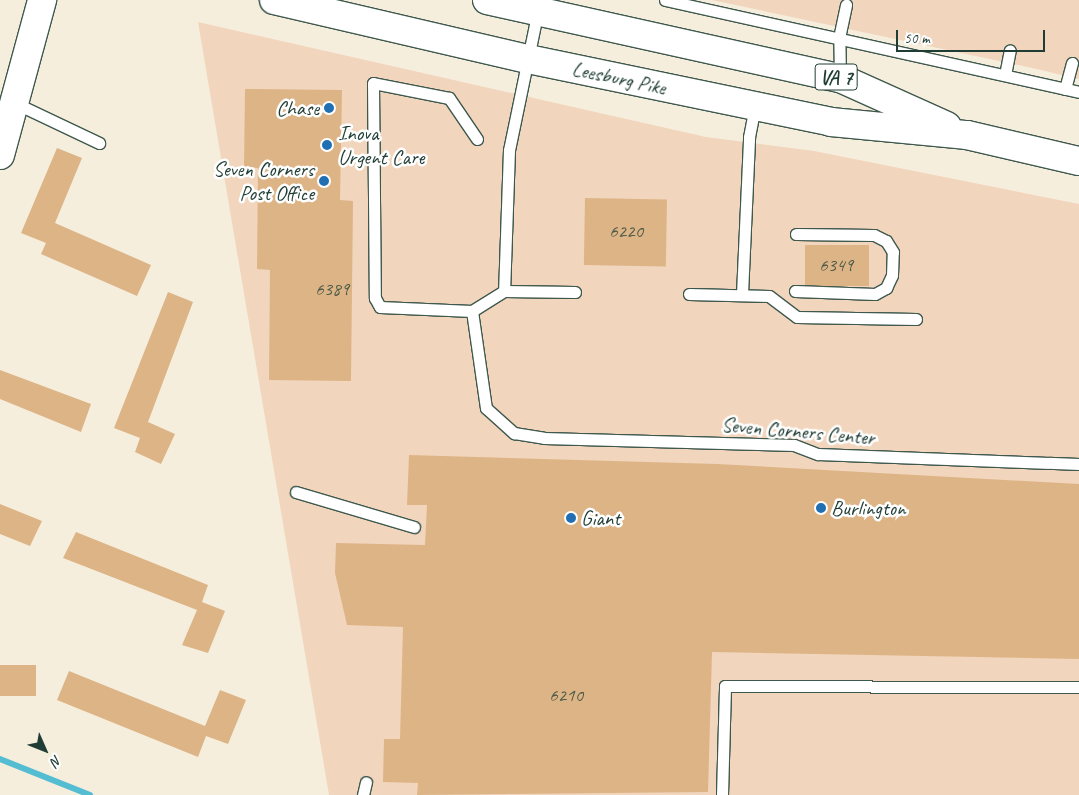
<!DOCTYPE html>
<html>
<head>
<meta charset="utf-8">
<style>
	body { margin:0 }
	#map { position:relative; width:1079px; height:795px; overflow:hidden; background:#f6eedd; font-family:Caveat,sans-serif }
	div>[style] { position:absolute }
	.built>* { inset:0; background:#f2d5bd }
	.stream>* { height:6px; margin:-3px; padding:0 3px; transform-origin:3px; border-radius:3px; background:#55bdd2 }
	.building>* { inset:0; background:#ddb486; transform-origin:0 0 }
	.roads { filter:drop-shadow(1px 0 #3f584d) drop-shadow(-1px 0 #3f584d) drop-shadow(0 1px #3f584d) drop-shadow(0 -1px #3f584d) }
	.service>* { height:11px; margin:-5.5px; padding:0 5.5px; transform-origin:5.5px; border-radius:5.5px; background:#fff }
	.tertiary>* { height:28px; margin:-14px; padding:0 14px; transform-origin:14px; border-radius:14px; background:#fff }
	.primary>* { height:28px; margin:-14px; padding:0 14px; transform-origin:14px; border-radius:14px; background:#fff }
	.dots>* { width:14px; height:14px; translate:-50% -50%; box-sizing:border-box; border:2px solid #fff; border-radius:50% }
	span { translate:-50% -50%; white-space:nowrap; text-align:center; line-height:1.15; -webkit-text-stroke:5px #fff; paint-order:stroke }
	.number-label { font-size:19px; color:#4e5b48 }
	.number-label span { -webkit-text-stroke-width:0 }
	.shield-label span { padding:1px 4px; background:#fff; border:1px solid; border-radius:4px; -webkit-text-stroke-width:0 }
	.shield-label { font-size:20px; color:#1f3d34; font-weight:700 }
	.street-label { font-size:21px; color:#1f3d34 }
	.poi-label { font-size:21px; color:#1f3d34 }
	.right { translate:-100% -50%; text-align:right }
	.left { translate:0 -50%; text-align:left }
	.north { position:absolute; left:20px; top:725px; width:50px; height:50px; -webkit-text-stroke:4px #fff; paint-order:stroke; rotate:134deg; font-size:14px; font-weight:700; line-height:20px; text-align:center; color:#1f3d34 }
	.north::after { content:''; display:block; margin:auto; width:18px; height:22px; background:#1f3d34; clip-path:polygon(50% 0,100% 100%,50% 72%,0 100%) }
	.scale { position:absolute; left:896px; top:30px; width:149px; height:22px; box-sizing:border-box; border:2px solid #1f3d34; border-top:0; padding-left:6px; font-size:15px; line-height:18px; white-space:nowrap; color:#1f3d34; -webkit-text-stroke:4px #fff; paint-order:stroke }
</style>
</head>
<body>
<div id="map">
	<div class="built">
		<div style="clip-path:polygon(712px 0,1079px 0,1079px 79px,1032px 68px)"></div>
		<div style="clip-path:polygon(198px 22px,706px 137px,814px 151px,1079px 204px,1079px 795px,329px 795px)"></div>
	</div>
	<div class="stream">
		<div style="left:0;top:759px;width:97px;rotate:21.8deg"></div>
	</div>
	<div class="building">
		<div style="clip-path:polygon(245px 89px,342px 90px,340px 200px,353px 201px,351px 381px,269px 380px,270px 270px,257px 269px,258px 168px,244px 167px)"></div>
		<div style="clip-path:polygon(57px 148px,82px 158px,55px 223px,151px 265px,137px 296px,41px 254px,46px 243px,21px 233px)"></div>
		<div style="left:585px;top:198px;width:82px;height:67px;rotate:1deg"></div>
		<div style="left:805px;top:245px;width:64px;height:41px"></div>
		<div style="clip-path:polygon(168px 292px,193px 302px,148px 422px,175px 434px,161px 464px,135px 452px,140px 438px,114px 428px)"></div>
		<div style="clip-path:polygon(0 370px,91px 404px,81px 432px,0 399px)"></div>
		<div style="clip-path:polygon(409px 455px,717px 464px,1079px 484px,1079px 659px,712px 652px,708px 792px,417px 795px,418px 783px,383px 782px,384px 739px,400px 739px,403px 627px,347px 625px,335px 573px,336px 543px,425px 545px,427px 505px,407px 505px)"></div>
		<div style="clip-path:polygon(0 504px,42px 521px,30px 546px,0 534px)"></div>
		<div style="clip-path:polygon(76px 532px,208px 585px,202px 602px,225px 611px,208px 653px,182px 645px,197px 610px,63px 558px)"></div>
		<div style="left:0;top:665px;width:36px;height:31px"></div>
		<div style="clip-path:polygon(69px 671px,205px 726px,220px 690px,246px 700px,228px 744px,206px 736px,198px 757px,57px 700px)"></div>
	</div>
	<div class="roads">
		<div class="service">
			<div style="left:665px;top:0;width:424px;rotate:12.5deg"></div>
			<div style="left:538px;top:10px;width:143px;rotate:101.7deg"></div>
			<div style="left:509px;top:150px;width:141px;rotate:92deg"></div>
			<div style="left:504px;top:291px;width:71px;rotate:0.8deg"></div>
			<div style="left:1005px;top:75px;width:25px;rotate:-79deg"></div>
			<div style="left:840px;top:77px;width:39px;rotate:-91deg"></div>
			<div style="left:839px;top:38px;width:34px;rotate:-78deg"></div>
			<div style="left:1065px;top:89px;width:27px;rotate:-75deg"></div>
			<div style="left:17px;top:104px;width:91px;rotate:25.4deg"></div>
			<div style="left:477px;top:139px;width:50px;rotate:-124.3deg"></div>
			<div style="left:449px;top:98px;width:77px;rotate:-168.8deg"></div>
			<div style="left:373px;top:83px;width:215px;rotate:89.5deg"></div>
			<div style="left:375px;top:298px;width:10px;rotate:61deg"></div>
			<div style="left:380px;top:307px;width:92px;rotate:2.5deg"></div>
			<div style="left:472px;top:311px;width:38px;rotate:-32deg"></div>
			<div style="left:795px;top:291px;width:80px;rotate:2.1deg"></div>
			<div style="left:875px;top:294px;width:13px;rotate:-29deg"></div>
			<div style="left:886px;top:288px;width:14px;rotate:-65deg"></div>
			<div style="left:892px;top:275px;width:23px;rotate:-88deg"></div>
			<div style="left:893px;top:252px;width:13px;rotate:-122deg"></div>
			<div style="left:886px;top:241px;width:13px;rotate:-153deg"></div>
			<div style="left:874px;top:235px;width:78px;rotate:-179.3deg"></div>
			<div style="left:689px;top:294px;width:80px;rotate:1.4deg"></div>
			<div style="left:769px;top:296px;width:35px;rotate:37deg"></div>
			<div style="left:797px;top:317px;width:119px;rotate:1deg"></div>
			<div style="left:742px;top:294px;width:157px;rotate:-87.4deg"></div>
			<div style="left:749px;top:137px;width:32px;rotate:-79deg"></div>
			<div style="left:472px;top:311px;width:98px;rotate:81.8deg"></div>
			<div style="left:486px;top:408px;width:38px;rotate:42deg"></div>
			<div style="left:514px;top:433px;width:30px;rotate:9deg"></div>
			<div style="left:544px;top:438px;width:250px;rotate:1.6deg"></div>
			<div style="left:794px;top:445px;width:26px;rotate:21deg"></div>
			<div style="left:818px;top:454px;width:261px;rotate:2.2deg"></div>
			<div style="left:296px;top:492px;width:123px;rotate:16.5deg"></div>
			<div style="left:363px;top:795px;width:13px;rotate:-77deg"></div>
			<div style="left:722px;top:795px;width:109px;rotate:-88.4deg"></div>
			<div style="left:725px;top:686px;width:354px;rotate:0.2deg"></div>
		</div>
		<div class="tertiary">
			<div style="left:0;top:155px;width:161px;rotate:-74.8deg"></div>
		</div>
		<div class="primary">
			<div style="left:274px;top:0;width:261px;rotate:13.1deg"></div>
			<div style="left:528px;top:59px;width:309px;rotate:11.7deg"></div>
			<div style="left:831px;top:122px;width:137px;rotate:5.5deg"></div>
			<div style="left:967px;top:135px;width:115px;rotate:13.1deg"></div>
			<div style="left:487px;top:0;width:362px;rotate:12.5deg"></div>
			<div style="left:840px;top:78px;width:117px;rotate:24.2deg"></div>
		</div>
	</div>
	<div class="dots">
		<div style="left:329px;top:108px;background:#1f6fb2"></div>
		<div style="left:327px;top:145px;background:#1f6fb2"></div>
		<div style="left:324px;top:181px;background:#1f6fb2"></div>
		<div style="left:821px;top:508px;background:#1f6fb2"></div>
		<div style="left:571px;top:518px;background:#1f6fb2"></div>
	</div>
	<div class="number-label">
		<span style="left:626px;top:232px">6220</span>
		<span style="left:836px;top:266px">6349</span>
		<span style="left:332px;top:290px">6389</span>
		<span style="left:566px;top:696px">6210</span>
	</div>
	<div class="shield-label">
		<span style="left:836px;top:77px">VA 7</span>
	</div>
	<div class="street-label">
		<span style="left:619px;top:78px;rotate:12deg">Leesburg Pike</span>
		<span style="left:798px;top:431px;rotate:5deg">Seven Corners Center</span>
	</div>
	<div class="poi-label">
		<span class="right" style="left:319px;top:108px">Chase</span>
		<span class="left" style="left:338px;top:145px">Inova<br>Urgent Care</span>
		<span class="right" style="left:314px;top:181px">Seven Corners<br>Post Office</span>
		<span class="left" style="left:831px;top:508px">Burlington</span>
		<span class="left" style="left:581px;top:518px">Giant</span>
	</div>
	<div class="north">N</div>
	<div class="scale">50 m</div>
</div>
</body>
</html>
